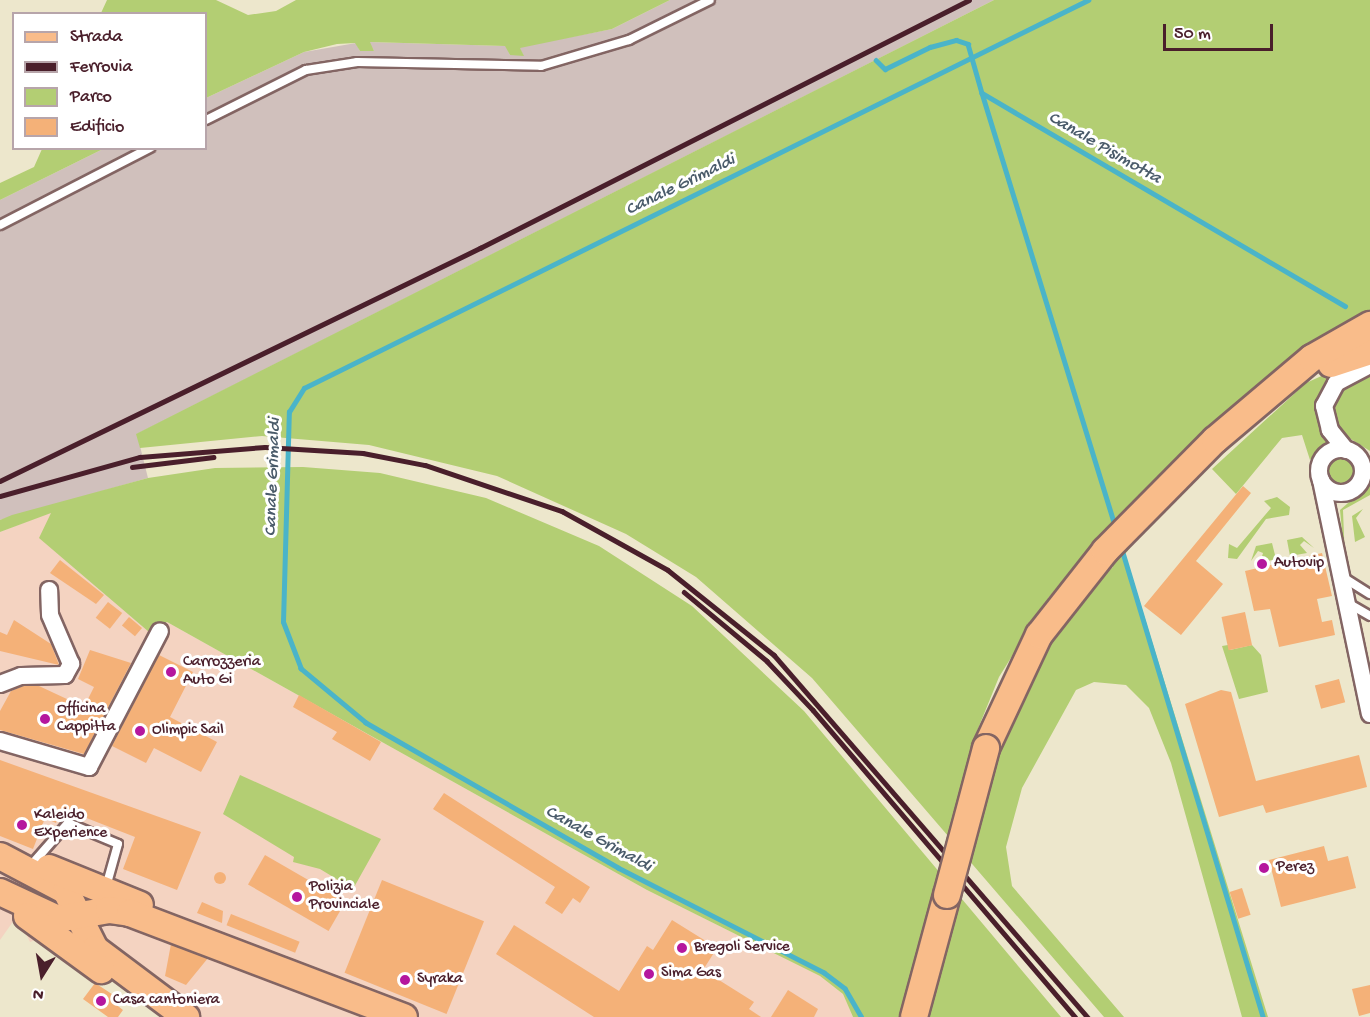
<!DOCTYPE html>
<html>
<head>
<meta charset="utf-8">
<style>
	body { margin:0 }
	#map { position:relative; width:1370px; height:1017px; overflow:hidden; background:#ede7cc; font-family:"Gochi Hand",sans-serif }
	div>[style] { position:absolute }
	.built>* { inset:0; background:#f4d3c1 }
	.industrial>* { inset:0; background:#d0c0bc }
	.green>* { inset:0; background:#b3ce73 }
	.round { border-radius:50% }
	.stream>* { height:4.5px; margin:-2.25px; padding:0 2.25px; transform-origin:2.25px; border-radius:2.25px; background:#4ab4c9 }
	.building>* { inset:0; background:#f4b178; transform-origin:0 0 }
	.roads { filter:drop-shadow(2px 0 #836563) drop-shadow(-2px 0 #836563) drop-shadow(0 2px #836563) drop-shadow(0 -2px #836563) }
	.service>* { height:8px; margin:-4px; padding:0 4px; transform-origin:4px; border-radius:4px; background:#fff }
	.minor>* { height:16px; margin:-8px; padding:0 8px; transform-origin:8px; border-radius:8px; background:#fff }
	.minor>.ring { margin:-8px; padding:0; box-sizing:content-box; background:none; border:16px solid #fff; border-radius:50% }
	.primary>* { height:26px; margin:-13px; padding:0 13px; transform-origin:13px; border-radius:13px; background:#f9bc8a }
	.rail>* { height:4.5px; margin:-2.25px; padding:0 2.25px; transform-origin:2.25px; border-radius:2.25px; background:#4a1f2b }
	.bridges { filter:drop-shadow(2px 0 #836563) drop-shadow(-2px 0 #836563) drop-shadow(0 2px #836563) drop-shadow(0 -2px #836563) }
	.primary-bridge>* { height:26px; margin:-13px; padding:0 13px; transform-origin:13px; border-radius:13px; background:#f9bc8a }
	.dots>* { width:16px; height:16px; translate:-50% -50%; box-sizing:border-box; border:3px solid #fff; border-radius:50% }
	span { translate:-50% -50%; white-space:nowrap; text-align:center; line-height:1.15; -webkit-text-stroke:6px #fff; paint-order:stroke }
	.poi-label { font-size:16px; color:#4a1f2b }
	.left { translate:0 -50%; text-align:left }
	.water-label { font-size:18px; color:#4a5b6a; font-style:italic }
	.legend { position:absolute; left:12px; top:12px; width:195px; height:138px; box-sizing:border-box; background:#fff; border:2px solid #b7a5aa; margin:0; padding:8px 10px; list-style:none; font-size:18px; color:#4a1f2b }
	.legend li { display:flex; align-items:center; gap:12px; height:30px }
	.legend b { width:30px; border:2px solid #b7a5aa }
	.north { position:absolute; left:12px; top:945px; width:60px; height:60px; -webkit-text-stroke:4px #fff; paint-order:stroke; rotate:191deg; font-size:16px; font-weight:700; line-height:24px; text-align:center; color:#4a1f2b }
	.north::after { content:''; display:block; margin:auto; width:21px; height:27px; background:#4a1f2b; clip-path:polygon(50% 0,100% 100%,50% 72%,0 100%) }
	.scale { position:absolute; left:1163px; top:24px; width:110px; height:27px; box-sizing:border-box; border:3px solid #4a1f2b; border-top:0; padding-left:8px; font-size:18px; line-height:21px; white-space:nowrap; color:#4a1f2b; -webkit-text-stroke:4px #fff; paint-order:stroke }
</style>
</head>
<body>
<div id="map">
	<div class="built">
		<div style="clip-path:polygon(52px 512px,149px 631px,167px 622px,647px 890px,820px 976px,843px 994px,853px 1017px,199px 1017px,101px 944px,45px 936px,30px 942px,17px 916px,0 940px,0 532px)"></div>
	</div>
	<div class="industrial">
		<div style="clip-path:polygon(670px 0,994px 0,137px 434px,148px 478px,0 520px,0 200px,103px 149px,206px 148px,206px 98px,304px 52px,356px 43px,360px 51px,374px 51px,369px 42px,506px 46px,510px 55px,523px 55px,519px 47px,612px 29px)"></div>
	</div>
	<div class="green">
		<div style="clip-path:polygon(107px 0,216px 0,248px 15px,276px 11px,296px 0,670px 0,612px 29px,520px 48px,524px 56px,510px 55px,505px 46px,370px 42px,374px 51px,360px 51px,355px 43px,337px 44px,304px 52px,206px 98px,206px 14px,101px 13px)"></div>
		<div style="clip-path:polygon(evenodd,994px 0,1370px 0,1370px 316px,1120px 518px,1130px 548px,1125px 554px,1268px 1017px,1242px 1017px,1171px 763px,1149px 708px,1126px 685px,1094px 682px,1076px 690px,1022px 788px,1006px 847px,1012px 886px,1124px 1017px,1104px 1017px,812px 678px,696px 577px,626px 534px,497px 476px,369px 445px,262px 436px,140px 448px,136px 434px,994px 0,1100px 539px,1113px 567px,1085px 592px,1054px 633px,997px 760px,975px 736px,999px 677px,1049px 597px,1100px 539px)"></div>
		<div style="clip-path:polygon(42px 149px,103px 149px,0 200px,0 183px,34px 167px)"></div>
		<div style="clip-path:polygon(1370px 354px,1322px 391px,1317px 419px,1328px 442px,1310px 460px,1302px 435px,1282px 438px,1236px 494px,1212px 469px,1306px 383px)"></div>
		<div style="clip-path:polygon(1370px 371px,1370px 451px,1338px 431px,1331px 410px,1338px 391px)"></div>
		<div class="round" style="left:1327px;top:457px;width:28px;height:28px"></div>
		<div style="clip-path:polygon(303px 467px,380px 473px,486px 498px,599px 546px,692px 606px,804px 711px,1061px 1017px,927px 1017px,958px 906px,936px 885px,904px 1017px,853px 1017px,843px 994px,820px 976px,647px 890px,167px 622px,149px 632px,39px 538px,51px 513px,0 532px,0 520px,12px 515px,148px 478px,215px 468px)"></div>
		<div style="clip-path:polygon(1370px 484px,1370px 495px,1343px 510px,1345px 561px,1340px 510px)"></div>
		<div style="clip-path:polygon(1277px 497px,1290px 507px,1289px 515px,1266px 519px,1237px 559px,1228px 558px,1229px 544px,1237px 548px,1271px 508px,1264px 501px)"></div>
		<div style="clip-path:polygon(1363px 509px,1356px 518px,1365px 537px,1355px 542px,1352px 516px)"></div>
		<div style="clip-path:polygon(1302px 537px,1314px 548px,1304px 541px,1300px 545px,1307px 553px,1290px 556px,1287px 540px)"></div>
		<div style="clip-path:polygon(1272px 543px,1276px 559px,1260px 563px,1263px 553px,1258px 551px,1251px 561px,1256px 546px)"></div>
		<div style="clip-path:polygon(1228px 645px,1230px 650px,1252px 645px,1261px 655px,1268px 692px,1239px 699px,1222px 646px)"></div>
		<div style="clip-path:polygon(240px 775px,381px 839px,353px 889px,320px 869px,293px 862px,294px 857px,223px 814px)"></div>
	</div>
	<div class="stream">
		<div style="left:876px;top:60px;width:13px;rotate:45deg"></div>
		<div style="left:885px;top:69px;width:50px;rotate:-26.1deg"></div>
		<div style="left:930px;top:47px;width:27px;rotate:-15deg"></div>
		<div style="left:956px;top:40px;width:13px;rotate:18deg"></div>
		<div style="left:968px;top:44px;width:51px;rotate:74.1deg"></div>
		<div style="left:982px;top:93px;width:421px;rotate:30.4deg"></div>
		<div style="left:982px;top:93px;width:456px;rotate:72.9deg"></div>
		<div style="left:1121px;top:546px;width:492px;rotate:73.2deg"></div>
		<div style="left:861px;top:1017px;width:32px;rotate:-120deg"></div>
		<div style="left:845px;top:989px;width:26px;rotate:-143deg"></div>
		<div style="left:824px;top:973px;width:231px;rotate:-153deg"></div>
		<div style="left:618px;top:868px;width:291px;rotate:-150.1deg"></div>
		<div style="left:366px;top:723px;width:85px;rotate:-140.3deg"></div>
		<div style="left:301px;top:669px;width:50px;rotate:-111deg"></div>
		<div style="left:283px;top:622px;width:210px;rotate:-88.4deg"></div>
		<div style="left:289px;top:412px;width:28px;rotate:-58deg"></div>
		<div style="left:304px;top:388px;width:875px;rotate:-26.33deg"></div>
	</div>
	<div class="building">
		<div style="clip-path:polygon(1243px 486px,1251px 493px,1196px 561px,1223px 584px,1181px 635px,1144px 606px)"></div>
		<div style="clip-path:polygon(1322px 553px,1332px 596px,1317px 599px,1322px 622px,1332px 620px,1335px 635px,1279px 647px,1270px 609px,1254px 611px,1245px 571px)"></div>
		<div style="clip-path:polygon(60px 560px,104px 595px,96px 604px,50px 573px)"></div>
		<div style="left:108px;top:602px;width:18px;height:20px;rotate:38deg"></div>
		<div style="left:1245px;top:612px;width:34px;height:24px;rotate:78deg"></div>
		<div style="left:129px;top:617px;width:17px;height:11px;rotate:40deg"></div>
		<div style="clip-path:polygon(14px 620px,51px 644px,59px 665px,0 651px,0 632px,7px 635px)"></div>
		<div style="clip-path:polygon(90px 650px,131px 663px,84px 754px,0 730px,0 711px,11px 691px,23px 686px,39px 686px,84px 707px,94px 687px,78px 679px)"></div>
		<div style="clip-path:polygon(159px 655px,193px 672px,170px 717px,217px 742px,201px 772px,154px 748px,146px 763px,112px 746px)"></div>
		<div style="left:1339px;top:679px;width:24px;height:25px;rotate:75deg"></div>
		<div style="clip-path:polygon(1221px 690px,1231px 692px,1256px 781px,1359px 755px,1367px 787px,1266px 813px,1263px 805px,1219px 817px,1185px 704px)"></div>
		<div style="clip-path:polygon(299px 695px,381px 742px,370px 761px,332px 739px,337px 732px,293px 707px)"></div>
		<div style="clip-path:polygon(0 760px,201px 832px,177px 890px,123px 869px,135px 837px,61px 808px,56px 823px,45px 818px,33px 849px,0 836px)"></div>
		<div style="clip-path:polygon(444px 793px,590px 887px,580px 903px,573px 898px,562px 914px,545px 903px,555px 887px,433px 809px)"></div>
		<div style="clip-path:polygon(1324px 846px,1328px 861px,1348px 856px,1356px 888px,1281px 907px,1269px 860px)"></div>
		<div style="left:265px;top:855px;width:93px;height:34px;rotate:30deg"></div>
		<div class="round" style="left:214px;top:872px;width:12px;height:12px"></div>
		<div style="left:382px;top:880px;width:110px;height:100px;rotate:22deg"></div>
		<div style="left:1242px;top:888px;width:28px;height:13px;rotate:72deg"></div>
		<div style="clip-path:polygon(202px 902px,223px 911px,222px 923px,197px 913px)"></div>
		<div style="left:231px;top:914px;width:74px;height:12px;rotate:22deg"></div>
		<div style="clip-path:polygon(672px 920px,717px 948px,703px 970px,754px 1002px,749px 1009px,761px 1017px,594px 1017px,496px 954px,514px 925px,619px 991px,647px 946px,653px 950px)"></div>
		<div style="clip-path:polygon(171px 944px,208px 958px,186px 985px,165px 976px)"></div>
		<div style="clip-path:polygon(95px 983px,118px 998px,114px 1003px,123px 1010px,118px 1017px,108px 1017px,83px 999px)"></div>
		<div style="clip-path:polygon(1370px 985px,1370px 1013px,1359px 1016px,1352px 989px)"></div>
		<div style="clip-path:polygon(788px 990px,818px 1009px,814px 1017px,771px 1017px)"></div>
	</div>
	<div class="roads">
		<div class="service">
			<div style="left:206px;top:120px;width:112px;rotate:-26.6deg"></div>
			<div style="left:306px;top:70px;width:52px;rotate:-8.9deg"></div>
			<div style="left:357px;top:62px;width:184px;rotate:1.2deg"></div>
			<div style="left:541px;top:66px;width:92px;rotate:-16.5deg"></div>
			<div style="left:629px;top:40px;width:90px;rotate:-26.3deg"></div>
			<div style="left:0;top:225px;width:169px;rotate:-27.2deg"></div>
			<div style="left:1341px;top:576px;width:34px;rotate:32deg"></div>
			<div style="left:1346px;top:602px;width:28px;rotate:30deg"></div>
			<div style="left:33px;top:863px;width:53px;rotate:-48.8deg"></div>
			<div style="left:68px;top:823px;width:54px;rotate:22.8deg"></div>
			<div style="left:118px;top:844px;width:45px;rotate:105.6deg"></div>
		</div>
		<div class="minor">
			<div class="ring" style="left:1319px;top:449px;width:28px;height:28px"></div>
			<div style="left:1346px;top:450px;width:26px;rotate:-129deg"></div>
			<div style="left:1330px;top:430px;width:25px;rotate:-104deg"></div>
			<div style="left:1324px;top:406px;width:26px;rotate:-62deg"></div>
			<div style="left:1336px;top:383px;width:38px;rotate:-28deg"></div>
			<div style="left:1321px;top:480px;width:239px;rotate:78.2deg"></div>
			<div style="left:0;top:684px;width:22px;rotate:-21deg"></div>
			<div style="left:21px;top:676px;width:44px;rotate:-1.3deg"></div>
			<div style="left:65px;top:675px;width:13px;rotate:-61deg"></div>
			<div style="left:71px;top:664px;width:53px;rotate:-113.2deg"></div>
			<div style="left:50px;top:615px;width:25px;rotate:-92deg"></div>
			<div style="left:0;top:741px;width:93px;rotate:16.3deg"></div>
			<div style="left:89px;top:767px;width:153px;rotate:-62.4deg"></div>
		</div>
		<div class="primary">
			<div style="left:1331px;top:364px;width:41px;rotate:-18.4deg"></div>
			<div style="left:986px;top:748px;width:125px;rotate:-64.9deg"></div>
			<div style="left:1039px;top:635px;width:107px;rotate:-51.8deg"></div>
			<div style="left:1105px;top:551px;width:156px;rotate:-45.3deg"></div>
			<div style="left:1215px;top:440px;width:127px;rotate:-40.2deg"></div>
			<div style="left:1312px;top:358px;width:67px;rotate:-29.6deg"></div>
			<div style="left:0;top:856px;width:75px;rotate:27.9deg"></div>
			<div style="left:66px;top:891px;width:65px;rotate:63.4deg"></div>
			<div style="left:95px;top:949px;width:114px;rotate:36.8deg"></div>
			<div style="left:49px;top:868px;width:98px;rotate:22.1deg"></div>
			<div style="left:0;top:892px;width:64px;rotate:25deg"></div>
			<div style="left:58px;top:919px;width:52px;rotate:-10deg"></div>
			<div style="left:109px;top:910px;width:21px;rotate:8deg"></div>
			<div style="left:130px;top:913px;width:293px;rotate:20.8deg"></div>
			<div style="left:27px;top:916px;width:92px;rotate:36.1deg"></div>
			<div style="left:914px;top:1017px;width:126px;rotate:-74.9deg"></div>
		</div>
	</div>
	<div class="rail">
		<div style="left:132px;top:467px;width:82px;rotate:-7deg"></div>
		<div style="left:0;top:481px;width:534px;rotate:-25.89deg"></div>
		<div style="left:480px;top:248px;width:548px;rotate:-26.89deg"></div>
		<div style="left:0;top:496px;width:145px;rotate:-15.6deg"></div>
		<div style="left:140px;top:457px;width:125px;rotate:-4.6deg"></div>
		<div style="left:265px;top:447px;width:98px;rotate:3.5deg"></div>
		<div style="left:363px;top:453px;width:63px;rotate:11deg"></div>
		<div style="left:425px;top:465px;width:145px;rotate:18.6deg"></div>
		<div style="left:562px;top:511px;width:121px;rotate:29.1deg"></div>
		<div style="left:668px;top:570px;width:136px;rotate:38.7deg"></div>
		<div style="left:774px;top:655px;width:479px;rotate:49.1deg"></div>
		<div style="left:684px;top:592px;width:108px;rotate:39.7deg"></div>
		<div style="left:767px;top:661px;width:67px;rotate:46.8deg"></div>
		<div style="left:813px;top:710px;width:404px;rotate:49.5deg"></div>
	</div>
	<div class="bridges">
		<div class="primary-bridge">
			<div style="left:947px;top:895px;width:152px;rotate:-75.1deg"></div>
		</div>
	</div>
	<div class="dots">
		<div style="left:1262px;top:564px;background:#b5179e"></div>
		<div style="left:171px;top:672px;background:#b5179e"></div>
		<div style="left:45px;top:719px;background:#b5179e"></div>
		<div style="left:140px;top:731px;background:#b5179e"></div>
		<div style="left:22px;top:825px;background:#b5179e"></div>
		<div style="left:1264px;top:868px;background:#b5179e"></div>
		<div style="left:297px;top:897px;background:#b5179e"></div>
		<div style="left:682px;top:948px;background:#b5179e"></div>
		<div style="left:649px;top:974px;background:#b5179e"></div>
		<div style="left:405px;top:980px;background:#b5179e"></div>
		<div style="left:101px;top:1001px;background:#b5179e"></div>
	</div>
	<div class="poi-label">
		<span class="left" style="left:1274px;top:564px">Autovip</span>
		<span class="left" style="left:183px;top:672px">Carrozzeria<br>Auto Gi</span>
		<span class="left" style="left:57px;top:719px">Officina<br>Cappitta</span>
		<span class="left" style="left:152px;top:731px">Olimpic Sail</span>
		<span class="left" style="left:34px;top:825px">Kaleido<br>Experience</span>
		<span class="left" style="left:1276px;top:868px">Perez</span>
		<span class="left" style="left:309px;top:897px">Polizia<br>Provinciale</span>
		<span class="left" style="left:694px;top:948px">Bregoli Service</span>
		<span class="left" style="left:661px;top:974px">Sima Gas</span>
		<span class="left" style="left:417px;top:980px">Syraka</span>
		<span class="left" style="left:113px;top:1001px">Casa cantoniera</span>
	</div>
	<div class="water-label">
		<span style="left:1104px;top:149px;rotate:30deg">Canale Pisimotta</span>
		<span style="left:681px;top:186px;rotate:-26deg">Canale Grimaldi</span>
		<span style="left:274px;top:477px;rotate:-88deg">Canale Grimaldi</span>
		<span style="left:598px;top:840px;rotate:29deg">Canale Grimaldi</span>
	</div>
	<ul class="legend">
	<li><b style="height:8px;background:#f9bc8a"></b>Strada</li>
	<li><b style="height:8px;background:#4a1f2b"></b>Ferrovia</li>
	<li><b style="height:16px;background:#b3ce73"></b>Parco</li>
	<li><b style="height:16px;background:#f4b178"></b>Edificio</li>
	</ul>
	<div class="north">N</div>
	<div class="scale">50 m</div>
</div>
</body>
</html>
